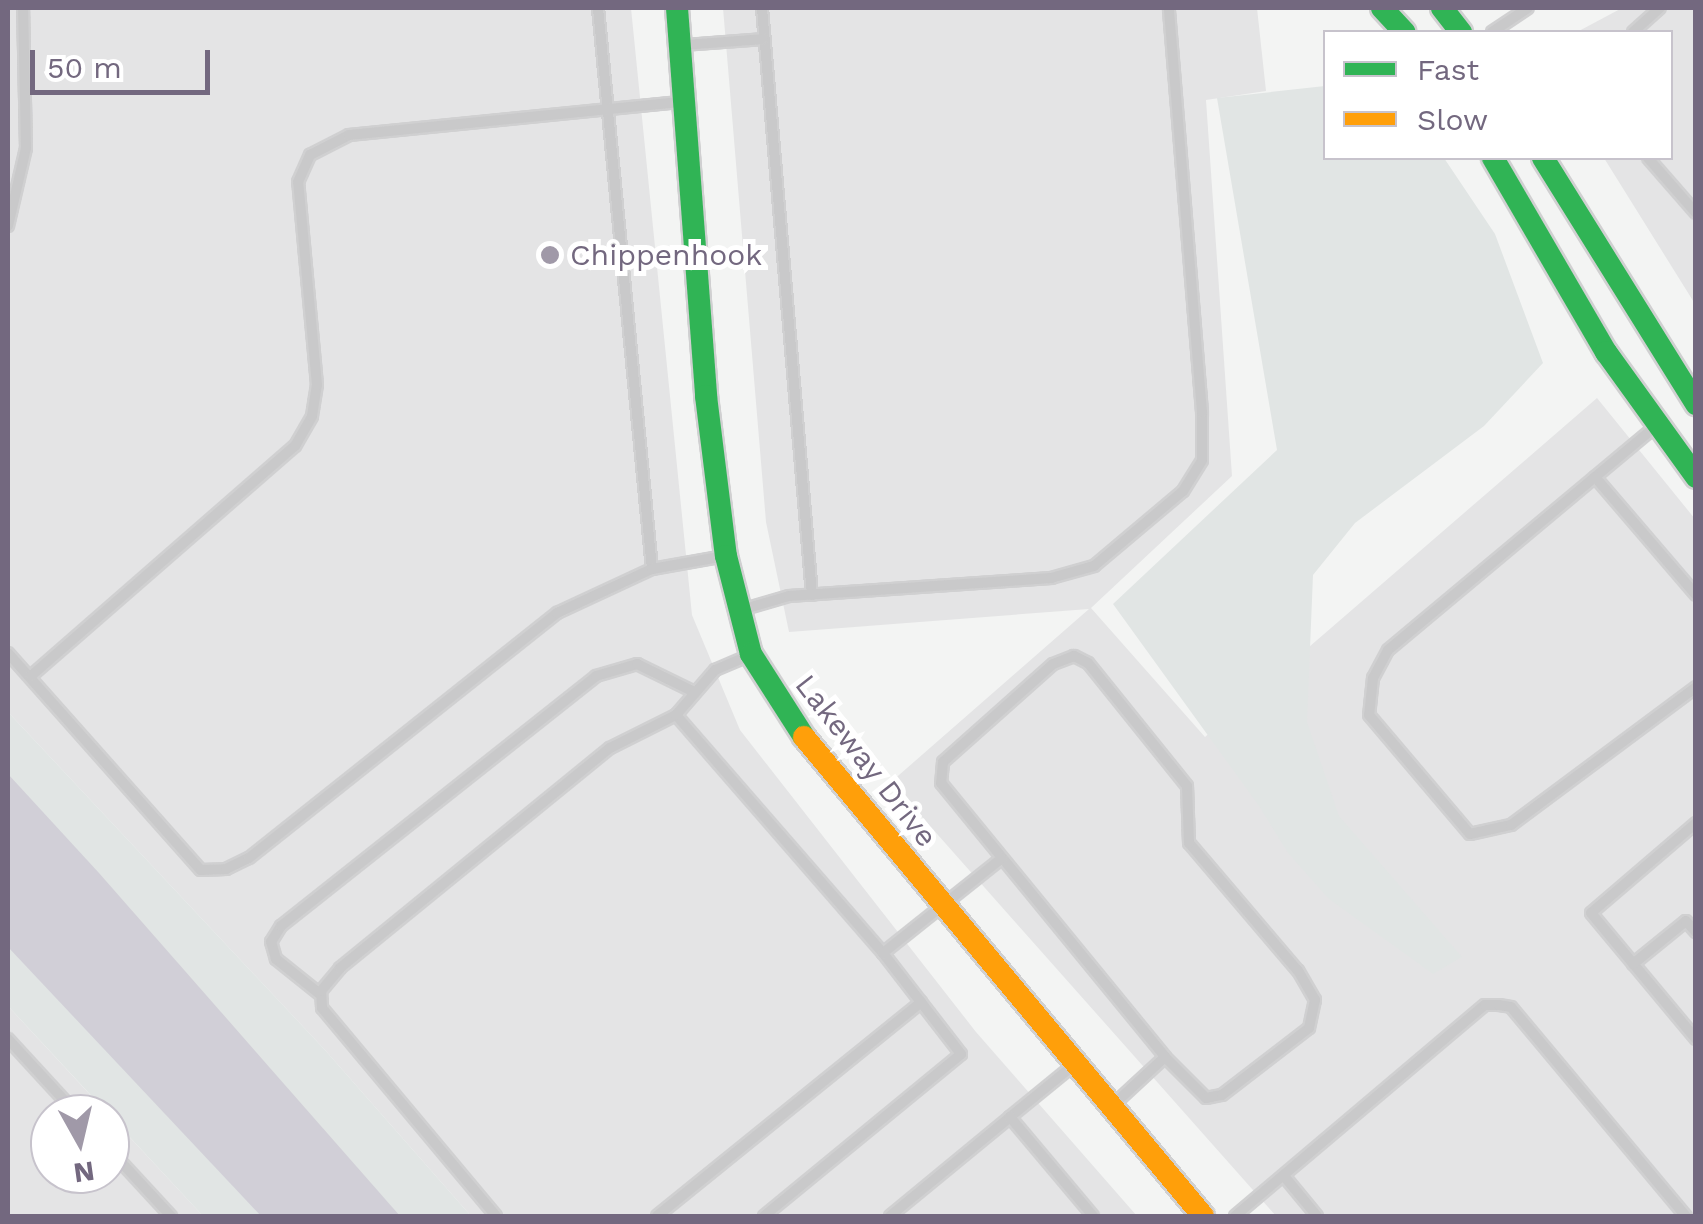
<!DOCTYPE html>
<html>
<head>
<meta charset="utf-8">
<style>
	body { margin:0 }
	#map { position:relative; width:1703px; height:1224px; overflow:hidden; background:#f3f4f3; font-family:"Work Sans",sans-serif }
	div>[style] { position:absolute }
	.built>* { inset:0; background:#e4e4e5 }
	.green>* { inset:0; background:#e1e5e4 }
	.water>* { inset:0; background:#d1cfd7 }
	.roads { filter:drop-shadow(2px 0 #d0d0d1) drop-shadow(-2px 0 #d0d0d1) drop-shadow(0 2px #d0d0d1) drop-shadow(0 -2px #d0d0d1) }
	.lane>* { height:10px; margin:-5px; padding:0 5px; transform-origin:5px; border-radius:5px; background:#c9c9ca }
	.fast>* { height:22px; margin:-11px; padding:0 11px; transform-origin:11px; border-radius:11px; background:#30b455 }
	.slow>* { height:22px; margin:-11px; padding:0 11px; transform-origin:11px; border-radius:11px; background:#ff9f0a }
	.dots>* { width:28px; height:28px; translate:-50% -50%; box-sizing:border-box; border:5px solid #fff; border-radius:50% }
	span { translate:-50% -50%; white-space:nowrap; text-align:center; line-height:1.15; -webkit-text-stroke:10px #fff; paint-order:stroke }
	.poi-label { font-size:30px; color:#73687f }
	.left { translate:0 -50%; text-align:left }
	.street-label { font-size:30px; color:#73687f }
	.frame { position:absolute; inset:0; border:10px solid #73687f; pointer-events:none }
	.legend { position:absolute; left:1323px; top:30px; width:350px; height:130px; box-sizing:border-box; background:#fff; border:2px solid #c7c3cc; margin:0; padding:12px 18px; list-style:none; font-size:30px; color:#73687f }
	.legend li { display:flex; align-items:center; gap:20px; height:50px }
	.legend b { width:50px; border:2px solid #c7c3cc }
	.north { position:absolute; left:30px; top:1094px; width:100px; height:100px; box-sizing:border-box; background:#fff; border:2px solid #c7c3cc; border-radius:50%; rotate:172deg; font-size:28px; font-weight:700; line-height:40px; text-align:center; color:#73687f }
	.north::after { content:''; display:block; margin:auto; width:35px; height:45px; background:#a099a8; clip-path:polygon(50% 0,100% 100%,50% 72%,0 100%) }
	.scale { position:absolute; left:30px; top:50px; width:180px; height:45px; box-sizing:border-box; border:5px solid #73687f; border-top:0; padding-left:12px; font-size:30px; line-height:35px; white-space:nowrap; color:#73687f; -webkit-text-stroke:8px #fff; paint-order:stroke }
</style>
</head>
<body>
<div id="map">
	<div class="built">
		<div style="clip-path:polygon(8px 8px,631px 8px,692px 615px,740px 730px,976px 1032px,1137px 1216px,471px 1216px,325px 1050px,8px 712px)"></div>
		<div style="clip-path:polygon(723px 8px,1257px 8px,1266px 91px,1206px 100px,1232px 476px,1091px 608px,1205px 737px,1597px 398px,1695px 519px,1695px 1216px,1276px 1216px,891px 782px,1089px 609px,789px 632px,766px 522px)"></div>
		<div style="clip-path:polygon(1622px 8px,1695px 8px,1695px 304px,1604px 158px,1670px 158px,1670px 32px,1577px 32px)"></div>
		<div style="clip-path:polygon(8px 1006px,108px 1114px,50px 1114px,50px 1174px,110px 1174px,110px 1116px,203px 1216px,8px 1216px)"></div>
	</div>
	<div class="green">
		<div style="clip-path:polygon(1325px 86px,1326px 158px,1444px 158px,1495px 234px,1543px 363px,1484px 426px,1355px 523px,1313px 575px,1307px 722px,1339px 816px,1462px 957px,1433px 974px,1329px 899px,1288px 853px,1259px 806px,1113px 604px,1277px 450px,1217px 98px)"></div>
		<div style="clip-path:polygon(8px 712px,325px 1050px,471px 1216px,203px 1216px,8px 1006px)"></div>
	</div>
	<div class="water">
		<div style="clip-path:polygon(8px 774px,99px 873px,400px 1216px,261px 1216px,8px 947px)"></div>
	</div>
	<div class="roads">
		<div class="lane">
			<div style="left:598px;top:8px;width:564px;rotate:84.5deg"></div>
			<div style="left:762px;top:8px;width:589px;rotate:85.13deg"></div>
			<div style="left:1492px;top:32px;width:43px;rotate:-33.7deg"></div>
			<div style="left:1633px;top:32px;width:36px;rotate:-42deg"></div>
			<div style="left:684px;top:45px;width:79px;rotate:-4.3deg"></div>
			<div style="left:1648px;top:158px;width:73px;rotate:48.9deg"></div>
			<div style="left:8px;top:226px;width:80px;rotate:-77deg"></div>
			<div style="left:26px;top:148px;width:140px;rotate:-91.2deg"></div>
			<div style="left:1656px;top:426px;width:349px;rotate:140.1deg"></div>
			<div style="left:1388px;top:650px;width:32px;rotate:118deg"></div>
			<div style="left:1373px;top:678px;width:37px;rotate:96deg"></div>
			<div style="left:1369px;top:715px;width:156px;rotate:49.7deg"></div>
			<div style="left:1470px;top:834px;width:42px;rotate:-12.4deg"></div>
			<div style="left:1511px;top:825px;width:231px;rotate:-36.7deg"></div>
			<div style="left:1595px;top:477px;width:155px;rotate:49.4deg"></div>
			<div style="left:741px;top:610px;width:50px;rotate:-16.3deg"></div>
			<div style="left:789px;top:596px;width:263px;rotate:-3.9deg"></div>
			<div style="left:1051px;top:578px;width:45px;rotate:-15.6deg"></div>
			<div style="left:1094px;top:566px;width:116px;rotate:-40.1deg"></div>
			<div style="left:1183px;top:491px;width:36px;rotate:-58deg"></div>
			<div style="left:1202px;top:460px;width:48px;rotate:-90deg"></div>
			<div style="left:1202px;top:412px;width:405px;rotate:-94.7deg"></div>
			<div style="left:8px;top:653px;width:290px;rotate:48.4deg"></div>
			<div style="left:201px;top:870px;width:25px;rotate:-2deg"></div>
			<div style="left:226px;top:869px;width:25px;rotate:-26deg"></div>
			<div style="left:249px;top:858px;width:394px;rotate:-38.5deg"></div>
			<div style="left:557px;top:613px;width:105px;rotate:-24.9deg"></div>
			<div style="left:652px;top:569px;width:74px;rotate:-10.1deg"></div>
			<div style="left:31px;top:676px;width:350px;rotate:-41.1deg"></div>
			<div style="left:295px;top:446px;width:34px;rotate:-60deg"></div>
			<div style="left:312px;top:416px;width:31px;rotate:-81deg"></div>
			<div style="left:317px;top:385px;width:204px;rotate:-95.3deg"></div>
			<div style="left:298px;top:182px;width:30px;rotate:-66deg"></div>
			<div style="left:310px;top:155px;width:44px;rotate:-27.1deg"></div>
			<div style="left:349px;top:135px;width:335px;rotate:-5.7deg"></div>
			<div style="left:676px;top:715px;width:315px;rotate:49deg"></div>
			<div style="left:1696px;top:823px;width:138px;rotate:139.4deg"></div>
			<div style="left:1591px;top:913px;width:164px;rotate:50.2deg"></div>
			<div style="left:1633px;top:964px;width:68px;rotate:-39.1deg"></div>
			<div style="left:1686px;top:921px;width:15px;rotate:48deg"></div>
			<div style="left:321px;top:995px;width:58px;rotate:-141.3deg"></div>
			<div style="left:276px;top:959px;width:18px;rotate:-106deg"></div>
			<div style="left:271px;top:942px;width:19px;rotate:-58deg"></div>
			<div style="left:281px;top:926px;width:402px;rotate:-38.4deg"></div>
			<div style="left:596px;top:676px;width:43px;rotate:-16.3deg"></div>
			<div style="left:637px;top:664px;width:61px;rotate:26.1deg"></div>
			<div style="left:8px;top:1039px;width:102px;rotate:47.4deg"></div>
			<div style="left:1112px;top:1106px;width:72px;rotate:-42.8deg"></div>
			<div style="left:1165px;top:1057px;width:58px;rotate:45deg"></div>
			<div style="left:1206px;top:1098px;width:16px;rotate:-11deg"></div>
			<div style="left:1222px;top:1095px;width:110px;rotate:-37.6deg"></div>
			<div style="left:1309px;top:1028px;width:29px;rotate:-78deg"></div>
			<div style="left:1315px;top:1000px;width:34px;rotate:-120deg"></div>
			<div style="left:1298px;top:971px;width:168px;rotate:-130.4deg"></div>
			<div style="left:1189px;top:843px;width:57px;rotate:-92deg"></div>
			<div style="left:1187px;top:786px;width:158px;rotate:-128.8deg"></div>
			<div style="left:1088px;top:663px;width:16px;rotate:-153deg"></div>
			<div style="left:1074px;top:656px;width:22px;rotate:159deg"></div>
			<div style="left:1053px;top:664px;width:147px;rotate:138.3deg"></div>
			<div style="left:943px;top:762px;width:21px;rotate:95deg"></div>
			<div style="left:941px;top:783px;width:354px;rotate:50.7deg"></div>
			<div style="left:1010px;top:1117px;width:84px;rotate:-39.2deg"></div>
			<div style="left:110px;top:1150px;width:90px;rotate:47.3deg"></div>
			<div style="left:1284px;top:1176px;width:52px;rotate:50.5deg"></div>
			<div style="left:496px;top:1216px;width:271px;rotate:-129.9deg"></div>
			<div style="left:322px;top:1008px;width:17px;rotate:-93deg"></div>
			<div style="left:321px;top:991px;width:30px;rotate:-50deg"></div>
			<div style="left:340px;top:968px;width:348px;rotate:-39.2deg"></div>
			<div style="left:610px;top:748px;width:74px;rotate:-26.6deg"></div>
			<div style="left:676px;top:715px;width:60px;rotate:-49.1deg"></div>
			<div style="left:715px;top:670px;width:38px;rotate:-23deg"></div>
			<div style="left:657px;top:1216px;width:340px;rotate:-39deg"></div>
			<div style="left:764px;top:1216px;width:255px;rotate:-39.4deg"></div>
			<div style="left:961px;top:1054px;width:128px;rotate:-127.7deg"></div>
			<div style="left:883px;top:953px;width:152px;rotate:-38.6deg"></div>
			<div style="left:890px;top:1216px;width:156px;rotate:-39.5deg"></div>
			<div style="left:1010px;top:1117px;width:129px;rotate:50deg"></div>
			<div style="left:1235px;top:1216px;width:327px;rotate:-40.2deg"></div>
			<div style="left:1485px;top:1005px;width:14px"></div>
			<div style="left:1499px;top:1005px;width:12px;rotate:9deg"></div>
			<div style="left:1511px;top:1007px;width:273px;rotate:50.1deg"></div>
		</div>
		<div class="fast">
			<div style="left:677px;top:8px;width:389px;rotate:85.7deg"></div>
			<div style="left:706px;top:396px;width:161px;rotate:82.9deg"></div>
			<div style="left:726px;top:556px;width:101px;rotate:75.7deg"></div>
			<div style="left:751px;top:654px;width:98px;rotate:57.4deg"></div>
			<div style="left:1382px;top:8px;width:33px;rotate:47deg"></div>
			<div style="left:1442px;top:8px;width:31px;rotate:52deg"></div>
			<div style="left:1493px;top:158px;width:225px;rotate:59.8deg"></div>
			<div style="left:1606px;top:352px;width:154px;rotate:54.2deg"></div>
			<div style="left:1543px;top:158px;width:290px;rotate:58.1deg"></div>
		</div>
		<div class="slow">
			<div style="left:804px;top:737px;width:623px;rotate:50.21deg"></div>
		</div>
	</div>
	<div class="dots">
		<div style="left:550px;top:255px;background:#a099a8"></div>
	</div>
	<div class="poi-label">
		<span class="left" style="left:570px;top:255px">Chippenhook</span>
	</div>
	<div class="street-label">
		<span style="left:866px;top:761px;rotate:52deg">Lakeway Drive</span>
	</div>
	<div class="frame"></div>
	<ul class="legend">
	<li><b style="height:12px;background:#30b455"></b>Fast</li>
	<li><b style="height:12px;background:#ff9f0a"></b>Slow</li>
	</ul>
	<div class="north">N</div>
	<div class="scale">50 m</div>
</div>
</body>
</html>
